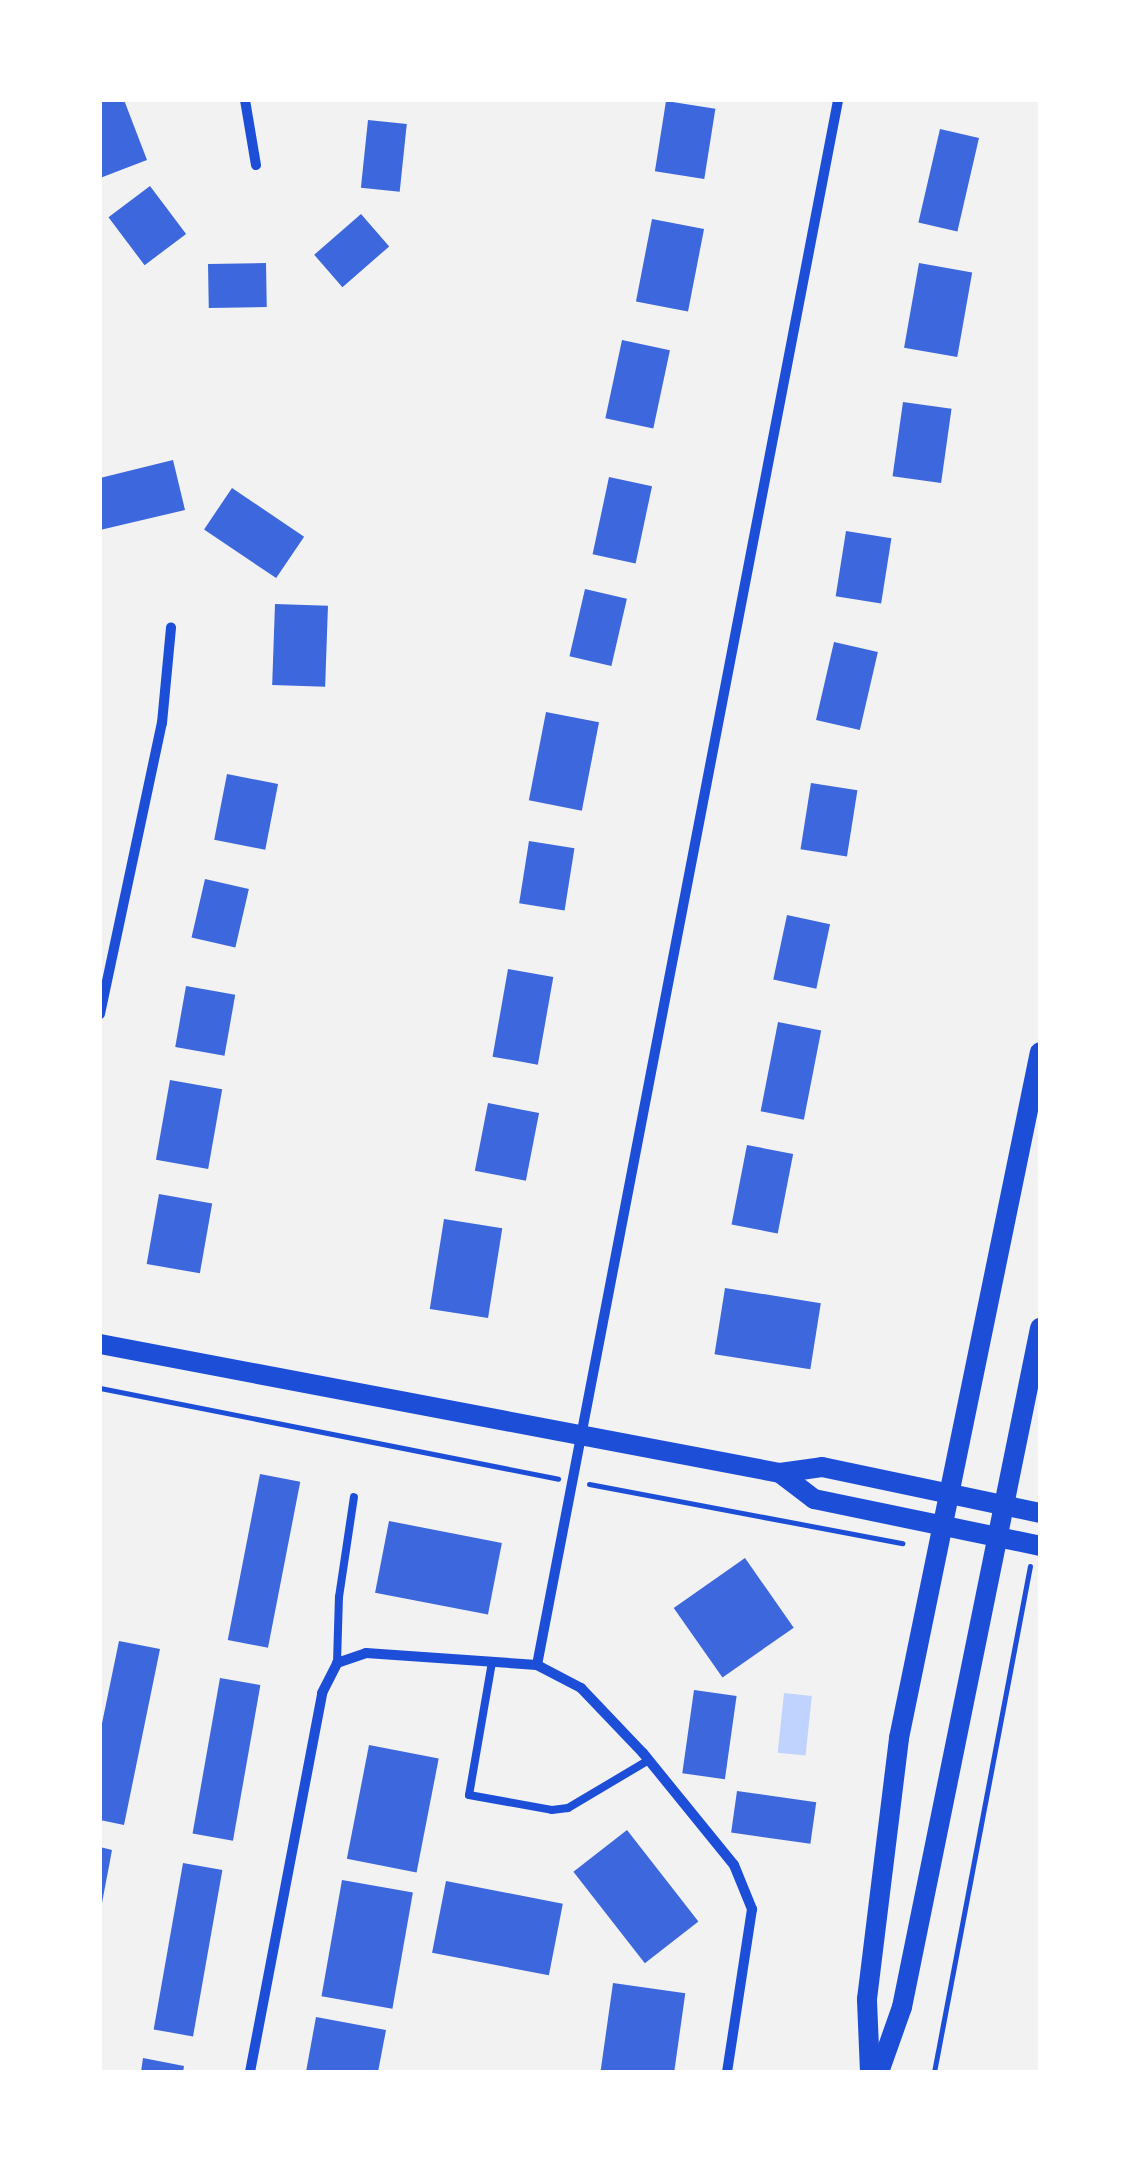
<!DOCTYPE html>
<html>
<head>
<meta charset="utf-8">
<style>
	body { margin:0 }
	#map { position:relative; width:1140px; height:2172px; overflow:hidden; background:#f2f2f2; font-family:Helvetica,sans-serif }
	div>[style] { position:absolute }
	.water>* { inset:0; background:#bfd3fe; transform-origin:0 0 }
	.building>* { inset:0; background:#3d67dc; transform-origin:0 0 }
	.path>* { height:5px; margin:-2.5px; padding:0 2.5px; transform-origin:2.5px; border-radius:2.5px; background:#1d4ed8 }
	.service>* { height:8px; margin:-4px; padding:0 4px; transform-origin:4px; border-radius:4px; background:#1d4ed8 }
	.minor>* { height:10px; margin:-5px; padding:0 5px; transform-origin:5px; border-radius:5px; background:#1d4ed8 }
	.secondary>* { height:20px; margin:-10px; padding:0 10px; transform-origin:10px; border-radius:10px; background:#1d4ed8 }
	span { translate:-50% -50%; white-space:nowrap; text-align:center; line-height:1.15; -webkit-text-stroke:8px #fff; paint-order:stroke }
	.frame { position:absolute; inset:0; border:102px solid #fff; pointer-events:none }
</style>
</head>
<body>
<div id="map">
	<div class="water">
		<div style="left:784px;top:1693px;width:28px;height:60px;rotate:6deg"></div>
	</div>
	<div class="building">
		<div style="clip-path:polygon(124px 100px,147px 160px,100px 178px,100px 101px)"></div>
		<div style="left:666px;top:101px;width:50px;height:71px;rotate:9deg"></div>
		<div style="left:368px;top:120px;width:39px;height:68px;rotate:6deg"></div>
		<div style="left:940px;top:129px;width:40px;height:96px;rotate:13deg"></div>
		<div style="left:150px;top:186px;width:60px;height:52px;rotate:53deg"></div>
		<div style="left:361px;top:214px;width:43px;height:62px;rotate:49deg"></div>
		<div style="left:652px;top:219px;width:53px;height:84px;rotate:11deg"></div>
		<div style="left:266px;top:263px;width:44px;height:58px;rotate:89deg"></div>
		<div style="left:919px;top:263px;width:54px;height:86px;rotate:10deg"></div>
		<div style="left:622px;top:340px;width:49px;height:80px;rotate:12deg"></div>
		<div style="left:903px;top:402px;width:49px;height:75px;rotate:8deg"></div>
		<div style="clip-path:polygon(173px 460px,185px 510px,100px 530px,100px 478px)"></div>
		<div style="left:609px;top:477px;width:44px;height:79px;rotate:12deg"></div>
		<div style="left:232px;top:488px;width:87px;height:50px;rotate:34deg"></div>
		<div style="left:846px;top:531px;width:46px;height:66px;rotate:9deg"></div>
		<div style="left:585px;top:589px;width:43px;height:69px;rotate:13deg"></div>
		<div style="left:275px;top:604px;width:53px;height:81px;rotate:2deg"></div>
		<div style="left:834px;top:642px;width:45px;height:80px;rotate:13deg"></div>
		<div style="left:546px;top:712px;width:54px;height:90px;rotate:11deg"></div>
		<div style="left:227px;top:774px;width:52px;height:67px;rotate:11deg"></div>
		<div style="left:811px;top:783px;width:47px;height:67px;rotate:9deg"></div>
		<div style="left:529px;top:841px;width:46px;height:63px;rotate:9deg"></div>
		<div style="left:205px;top:879px;width:45px;height:60px;rotate:13deg"></div>
		<div style="left:787px;top:915px;width:44px;height:66px;rotate:12deg"></div>
		<div style="left:508px;top:969px;width:46px;height:89px;rotate:10deg"></div>
		<div style="left:186px;top:986px;width:50px;height:62px;rotate:10deg"></div>
		<div style="left:778px;top:1022px;width:44px;height:91px;rotate:11deg"></div>
		<div style="left:170px;top:1080px;width:53px;height:81px;rotate:10deg"></div>
		<div style="left:488px;top:1103px;width:52px;height:69px;rotate:11deg"></div>
		<div style="left:747px;top:1145px;width:47px;height:81px;rotate:11deg"></div>
		<div style="left:159px;top:1194px;width:54px;height:71px;rotate:10deg"></div>
		<div style="left:444px;top:1219px;width:59px;height:91px;rotate:9deg"></div>
		<div style="left:725px;top:1288px;width:97px;height:67px;rotate:9deg"></div>
		<div style="left:260px;top:1474px;width:41px;height:169px;rotate:11deg"></div>
		<div style="left:389px;top:1521px;width:115px;height:73px;rotate:11deg"></div>
		<div style="left:745px;top:1558px;width:85px;height:87px;rotate:55deg"></div>
		<div style="clip-path:polygon(119px 1641px,160px 1649px,124px 1825px,100px 1820px,100px 1733px)"></div>
		<div style="left:220px;top:1678px;width:41px;height:158px;rotate:10deg"></div>
		<div style="left:694px;top:1690px;width:43px;height:84px;rotate:8deg"></div>
		<div style="left:369px;top:1745px;width:71px;height:116px;rotate:11deg"></div>
		<div style="left:737px;top:1791px;width:80px;height:42px;rotate:8deg"></div>
		<div style="left:627px;top:1830px;width:116px;height:68px;rotate:52deg"></div>
		<div style="clip-path:polygon(100px 1847px,112px 1850px,102px 1903px,100px 1902px)"></div>
		<div style="left:183px;top:1863px;width:40px;height:169px;rotate:10deg"></div>
		<div style="left:342px;top:1880px;width:72px;height:118px;rotate:10deg"></div>
		<div style="left:446px;top:1881px;width:119px;height:73px;rotate:11deg"></div>
		<div style="left:613px;top:1983px;width:73px;height:90px;rotate:8deg"></div>
		<div style="clip-path:polygon(316px 2017px,386px 2030px,378px 2072px,306px 2072px)"></div>
		<div style="clip-path:polygon(143px 2058px,184px 2066px,183px 2072px,141px 2072px)"></div>
	</div>
	<div class="path">
		<div style="left:100px;top:1388px;width:467px;rotate:11.2deg"></div>
		<div style="left:589px;top:1484px;width:319px;rotate:10.7deg"></div>
		<div style="left:934px;top:2072px;width:515px;rotate:-79.26deg"></div>
	</div>
	<div class="service">
		<div style="left:492px;top:1662px;width:135px;rotate:99.8deg"></div>
		<div style="left:469px;top:1795px;width:84px;rotate:10.2deg"></div>
		<div style="left:552px;top:1810px;width:16px;rotate:-7deg"></div>
		<div style="left:568px;top:1808px;width:94px;rotate:-30.7deg"></div>
		<div style="left:337px;top:1663px;width:66px;rotate:-88.3deg"></div>
		<div style="left:339px;top:1597px;width:101px;rotate:-81.5deg"></div>
	</div>
	<div class="minor">
		<div style="left:245px;top:100px;width:66px;rotate:80.4deg"></div>
		<div style="left:100px;top:1014px;width:298px;rotate:-78deg"></div>
		<div style="left:162px;top:723px;width:96px;rotate:-84.6deg"></div>
		<div style="left:537px;top:1665px;width:1594px;rotate:-79.11deg"></div>
		<div style="left:250px;top:2072px;width:386px;rotate:-79.2deg"></div>
		<div style="left:322px;top:1693px;width:34px;rotate:-63deg"></div>
		<div style="left:337px;top:1663px;width:31px;rotate:-19deg"></div>
		<div style="left:366px;top:1653px;width:171px;rotate:4deg"></div>
		<div style="left:537px;top:1665px;width:50px;rotate:27.6deg"></div>
		<div style="left:581px;top:1688px;width:90px;rotate:46.4deg"></div>
		<div style="left:643px;top:1753px;width:144px;rotate:50.9deg"></div>
		<div style="left:734px;top:1865px;width:48px;rotate:67.8deg"></div>
		<div style="left:752px;top:1909px;width:165px;rotate:98.7deg"></div>
	</div>
	<div class="secondary">
		<div style="left:100px;top:1344px;width:692px;rotate:10.74deg"></div>
		<div style="left:780px;top:1473px;width:42px;rotate:-8.1deg"></div>
		<div style="left:822px;top:1467px;width:223px;rotate:11.9deg"></div>
		<div style="left:780px;top:1473px;width:43px;rotate:37.4deg"></div>
		<div style="left:814px;top:1499px;width:231px;rotate:11.7deg"></div>
		<div style="left:870px;top:2072px;width:73px;rotate:-92.4deg"></div>
		<div style="left:867px;top:1999px;width:263px;rotate:-83deg"></div>
		<div style="left:899px;top:1738px;width:700px;rotate:-78.39deg"></div>
		<div style="left:879px;top:2072px;width:69px;rotate:-70.5deg"></div>
		<div style="left:902px;top:2007px;width:693px;rotate:-78.51deg"></div>
	</div>
	<div class="frame"></div>
</div>
</body>
</html>
